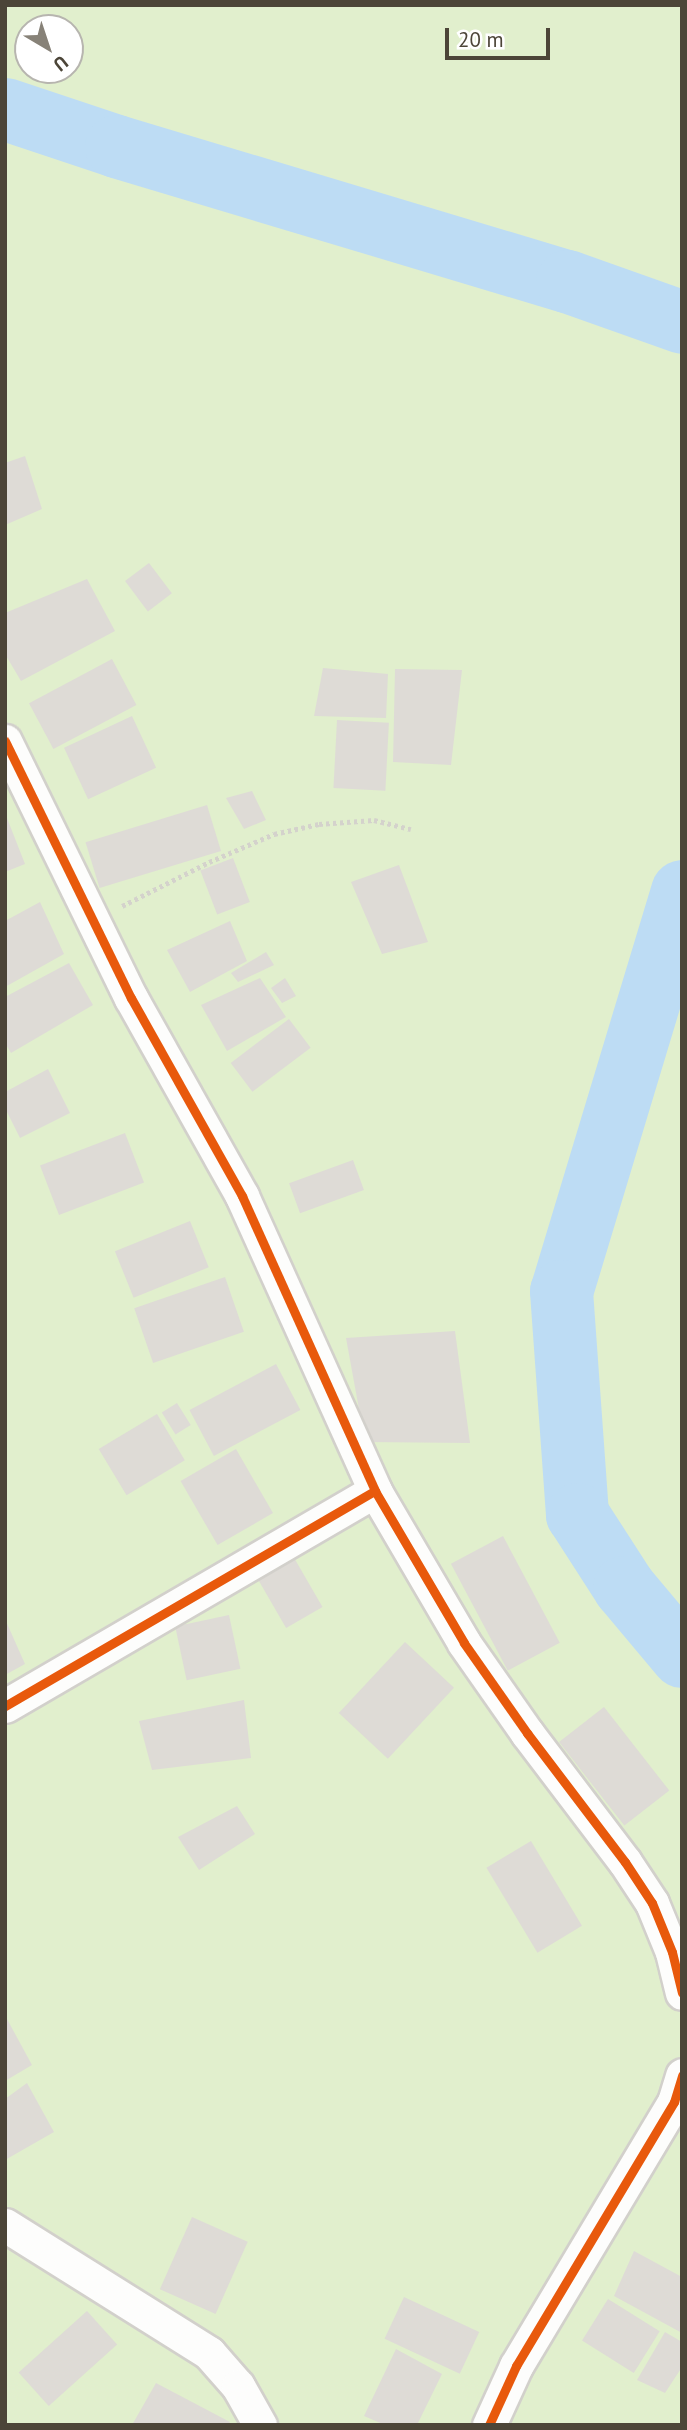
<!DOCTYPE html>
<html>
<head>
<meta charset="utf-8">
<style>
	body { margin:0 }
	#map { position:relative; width:687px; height:2430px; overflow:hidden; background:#f4f2ee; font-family:"PT Sans",sans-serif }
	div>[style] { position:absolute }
	.green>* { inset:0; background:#e1efcd }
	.river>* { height:63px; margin:-31.5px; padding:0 31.5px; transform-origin:31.5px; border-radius:31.5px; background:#bddcf4 }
	.building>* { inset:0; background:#dedbd6; transform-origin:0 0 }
	.path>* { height:4.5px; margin-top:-2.25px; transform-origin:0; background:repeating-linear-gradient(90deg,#d4d2cc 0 3.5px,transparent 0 7px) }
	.roads { filter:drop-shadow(2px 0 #d2d0cb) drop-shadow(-2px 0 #d2d0cb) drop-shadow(0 2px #d2d0cb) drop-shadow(0 -2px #d2d0cb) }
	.street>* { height:33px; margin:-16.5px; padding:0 16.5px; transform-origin:16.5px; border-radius:16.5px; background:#fdfdfc }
	.cycleway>* { height:9px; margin:-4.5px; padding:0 4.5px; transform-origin:4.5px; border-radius:4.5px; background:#e8590c }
	span { translate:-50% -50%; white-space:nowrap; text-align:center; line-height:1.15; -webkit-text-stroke:7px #fff; paint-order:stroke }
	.frame { position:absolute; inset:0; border:7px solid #4c4538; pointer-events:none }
	.north { position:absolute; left:14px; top:14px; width:70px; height:70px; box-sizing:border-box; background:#fff; border:2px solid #b7b5af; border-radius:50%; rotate:141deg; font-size:19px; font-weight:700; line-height:28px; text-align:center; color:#4c4538 }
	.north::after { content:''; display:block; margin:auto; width:24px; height:32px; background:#878278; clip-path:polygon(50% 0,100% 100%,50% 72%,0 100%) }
	.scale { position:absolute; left:445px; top:28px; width:105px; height:32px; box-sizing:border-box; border:4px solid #4c4538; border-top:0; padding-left:9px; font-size:21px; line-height:24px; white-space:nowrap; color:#4c4538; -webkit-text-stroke:5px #fff; paint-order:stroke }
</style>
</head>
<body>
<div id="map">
	<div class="green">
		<div style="clip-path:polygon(evenodd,5px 5px,682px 5px,682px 2425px,5px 2425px,5px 5px,28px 28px,70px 28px,70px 70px,28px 70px,28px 28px)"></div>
	</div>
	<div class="river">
		<div style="left:5px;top:109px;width:117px;rotate:18.4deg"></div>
		<div style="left:116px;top:146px;width:471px;rotate:16.7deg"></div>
		<div style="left:567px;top:281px;width:122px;rotate:19.6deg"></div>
		<div style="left:682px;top:891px;width:418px;rotate:106.8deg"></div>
		<div style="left:561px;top:1291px;width:224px;rotate:85.9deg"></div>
		<div style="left:577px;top:1514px;width:87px;rotate:57.2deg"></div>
		<div style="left:624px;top:1587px;width:90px;rotate:50deg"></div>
	</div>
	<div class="building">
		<div style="clip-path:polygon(25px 456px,42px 509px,5px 525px,5px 463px)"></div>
		<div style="left:149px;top:563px;width:38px;height:30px;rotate:53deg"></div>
		<div style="clip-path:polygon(87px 579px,115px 631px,21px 681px,5px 654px,5px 613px)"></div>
		<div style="left:112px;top:659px;width:52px;height:94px;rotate:62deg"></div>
		<div style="clip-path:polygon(323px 668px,388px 674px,386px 718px,314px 716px)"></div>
		<div style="clip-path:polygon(395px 669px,462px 670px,451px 765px,393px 762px)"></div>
		<div style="left:132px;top:716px;width:57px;height:75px;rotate:65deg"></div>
		<div style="left:337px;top:720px;width:52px;height:68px;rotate:3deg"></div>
		<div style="clip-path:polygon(252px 791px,266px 820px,244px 829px,226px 798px)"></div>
		<div style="left:207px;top:805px;width:48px;height:127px;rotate:73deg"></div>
		<div style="clip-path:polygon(5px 813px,25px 864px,5px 872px)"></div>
		<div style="left:233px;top:858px;width:47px;height:35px;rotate:69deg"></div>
		<div style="clip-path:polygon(399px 865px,428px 942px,382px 954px,351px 882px)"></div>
		<div style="clip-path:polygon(40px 902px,64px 954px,5px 987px,5px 921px)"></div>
		<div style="clip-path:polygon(230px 921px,247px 961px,190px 992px,167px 950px)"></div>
		<div style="clip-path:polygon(266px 952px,274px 965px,238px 982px,231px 973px)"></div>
		<div style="clip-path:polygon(69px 963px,93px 1005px,11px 1053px,5px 1043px,5px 997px)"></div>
		<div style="clip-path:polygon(260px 978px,286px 1017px,227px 1051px,201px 1005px)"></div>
		<div style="clip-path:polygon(285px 978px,296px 996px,282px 1003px,271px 988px)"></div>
		<div style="left:289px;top:1019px;width:36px;height:73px;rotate:53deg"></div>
		<div style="clip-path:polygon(48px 1069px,70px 1113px,20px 1138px,5px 1108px,5px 1092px)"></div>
		<div style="left:125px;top:1133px;width:53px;height:91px;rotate:69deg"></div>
		<div style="left:353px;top:1160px;width:32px;height:68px;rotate:70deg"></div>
		<div style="left:190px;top:1221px;width:50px;height:81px;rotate:68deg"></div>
		<div style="left:225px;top:1277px;width:58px;height:96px;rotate:71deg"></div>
		<div style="clip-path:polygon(455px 1331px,470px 1443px,365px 1442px,346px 1338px)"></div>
		<div style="left:276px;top:1364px;width:52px;height:98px;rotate:62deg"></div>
		<div style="left:177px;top:1403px;width:26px;height:18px;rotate:58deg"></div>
		<div style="left:157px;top:1414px;width:54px;height:68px;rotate:59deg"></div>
		<div style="left:236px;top:1449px;width:74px;height:64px;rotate:60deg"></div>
		<div style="left:503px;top:1536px;width:121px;height:59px;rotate:62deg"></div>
		<div style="left:293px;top:1556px;width:59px;height:42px;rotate:60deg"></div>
		<div style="left:229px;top:1615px;width:55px;height:55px;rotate:78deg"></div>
		<div style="clip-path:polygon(5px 1619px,25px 1664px,5px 1675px)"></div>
		<div style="left:405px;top:1642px;width:67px;height:97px;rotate:43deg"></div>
		<div style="clip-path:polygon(244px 1700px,251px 1758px,152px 1770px,139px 1721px)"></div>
		<div style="left:604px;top:1707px;width:106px;height:57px;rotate:52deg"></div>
		<div style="clip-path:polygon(237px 1806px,255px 1834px,199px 1870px,178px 1837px)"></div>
		<div style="left:531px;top:1841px;width:99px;height:52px;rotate:59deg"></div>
		<div style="clip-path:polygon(7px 2019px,32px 2065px,5px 2081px,5px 2020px)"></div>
		<div style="clip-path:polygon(27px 2083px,54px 2132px,5px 2160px,5px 2099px)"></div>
		<div style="left:192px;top:2217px;width:61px;height:79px;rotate:24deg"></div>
		<div style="clip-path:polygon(634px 2251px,682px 2277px,682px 2333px,614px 2296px)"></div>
		<div style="left:404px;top:2297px;width:83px;height:46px;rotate:25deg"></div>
		<div style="left:608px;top:2299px;width:61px;height:49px;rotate:32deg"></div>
		<div style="left:87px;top:2311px;width:45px;height:92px;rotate:48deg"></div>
		<div style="clip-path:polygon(665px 2332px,682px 2342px,682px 2367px,665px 2393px,637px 2380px)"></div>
		<div style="clip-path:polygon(396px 2349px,442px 2374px,417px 2425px,385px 2425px,364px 2416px)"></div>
		<div style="clip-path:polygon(156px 2383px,230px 2422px,228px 2425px,132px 2425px)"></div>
	</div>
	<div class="path">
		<div style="left:122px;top:906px;width:97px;rotate:-26.8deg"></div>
		<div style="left:209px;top:862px;width:71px;rotate:-23.3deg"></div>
		<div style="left:274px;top:834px;width:46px;rotate:-12.5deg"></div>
		<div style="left:319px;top:824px;width:55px;rotate:-4.2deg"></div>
		<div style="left:374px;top:820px;width:38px;rotate:14deg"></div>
	</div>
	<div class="roads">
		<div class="street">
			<div style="left:5px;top:741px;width:286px;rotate:63.9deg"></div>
			<div style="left:131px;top:998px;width:227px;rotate:60.7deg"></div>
			<div style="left:242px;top:1196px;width:324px;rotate:65.7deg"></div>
			<div style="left:375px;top:1491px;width:176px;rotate:59.6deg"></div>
			<div style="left:464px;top:1643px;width:110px;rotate:55deg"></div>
			<div style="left:527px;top:1733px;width:162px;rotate:52.8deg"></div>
			<div style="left:625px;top:1862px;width:49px;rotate:56.6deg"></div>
			<div style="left:652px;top:1903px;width:53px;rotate:67.8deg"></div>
			<div style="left:672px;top:1952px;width:42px;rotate:76.3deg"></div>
			<div style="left:5px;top:1706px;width:428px;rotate:-30.2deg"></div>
			<div style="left:5px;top:2225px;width:241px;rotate:32.1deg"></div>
			<div style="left:209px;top:2353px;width:44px;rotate:48.7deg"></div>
			<div style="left:238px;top:2386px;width:45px;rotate:60.6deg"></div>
			<div style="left:489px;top:2425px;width:65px;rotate:-65.4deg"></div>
			<div style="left:516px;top:2366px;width:308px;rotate:-59.1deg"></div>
			<div style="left:674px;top:2102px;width:28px;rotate:-73deg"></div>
		</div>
	</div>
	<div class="cycleway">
		<div style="left:5px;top:741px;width:286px;rotate:63.9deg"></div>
		<div style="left:131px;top:998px;width:227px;rotate:60.7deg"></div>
		<div style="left:242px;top:1196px;width:324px;rotate:65.7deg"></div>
		<div style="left:375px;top:1491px;width:176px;rotate:59.6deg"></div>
		<div style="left:464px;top:1643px;width:110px;rotate:55deg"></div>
		<div style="left:527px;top:1733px;width:162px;rotate:52.8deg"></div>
		<div style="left:625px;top:1862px;width:49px;rotate:56.6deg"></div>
		<div style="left:652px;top:1903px;width:53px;rotate:67.8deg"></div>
		<div style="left:672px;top:1952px;width:42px;rotate:76.3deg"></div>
		<div style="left:5px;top:1706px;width:428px;rotate:-30.2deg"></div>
		<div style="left:489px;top:2425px;width:65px;rotate:-65.4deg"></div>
		<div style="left:516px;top:2366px;width:308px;rotate:-59.1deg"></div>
		<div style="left:674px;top:2102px;width:28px;rotate:-73deg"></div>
	</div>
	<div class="frame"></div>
	<div class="north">U</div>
	<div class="scale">20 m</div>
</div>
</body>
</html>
